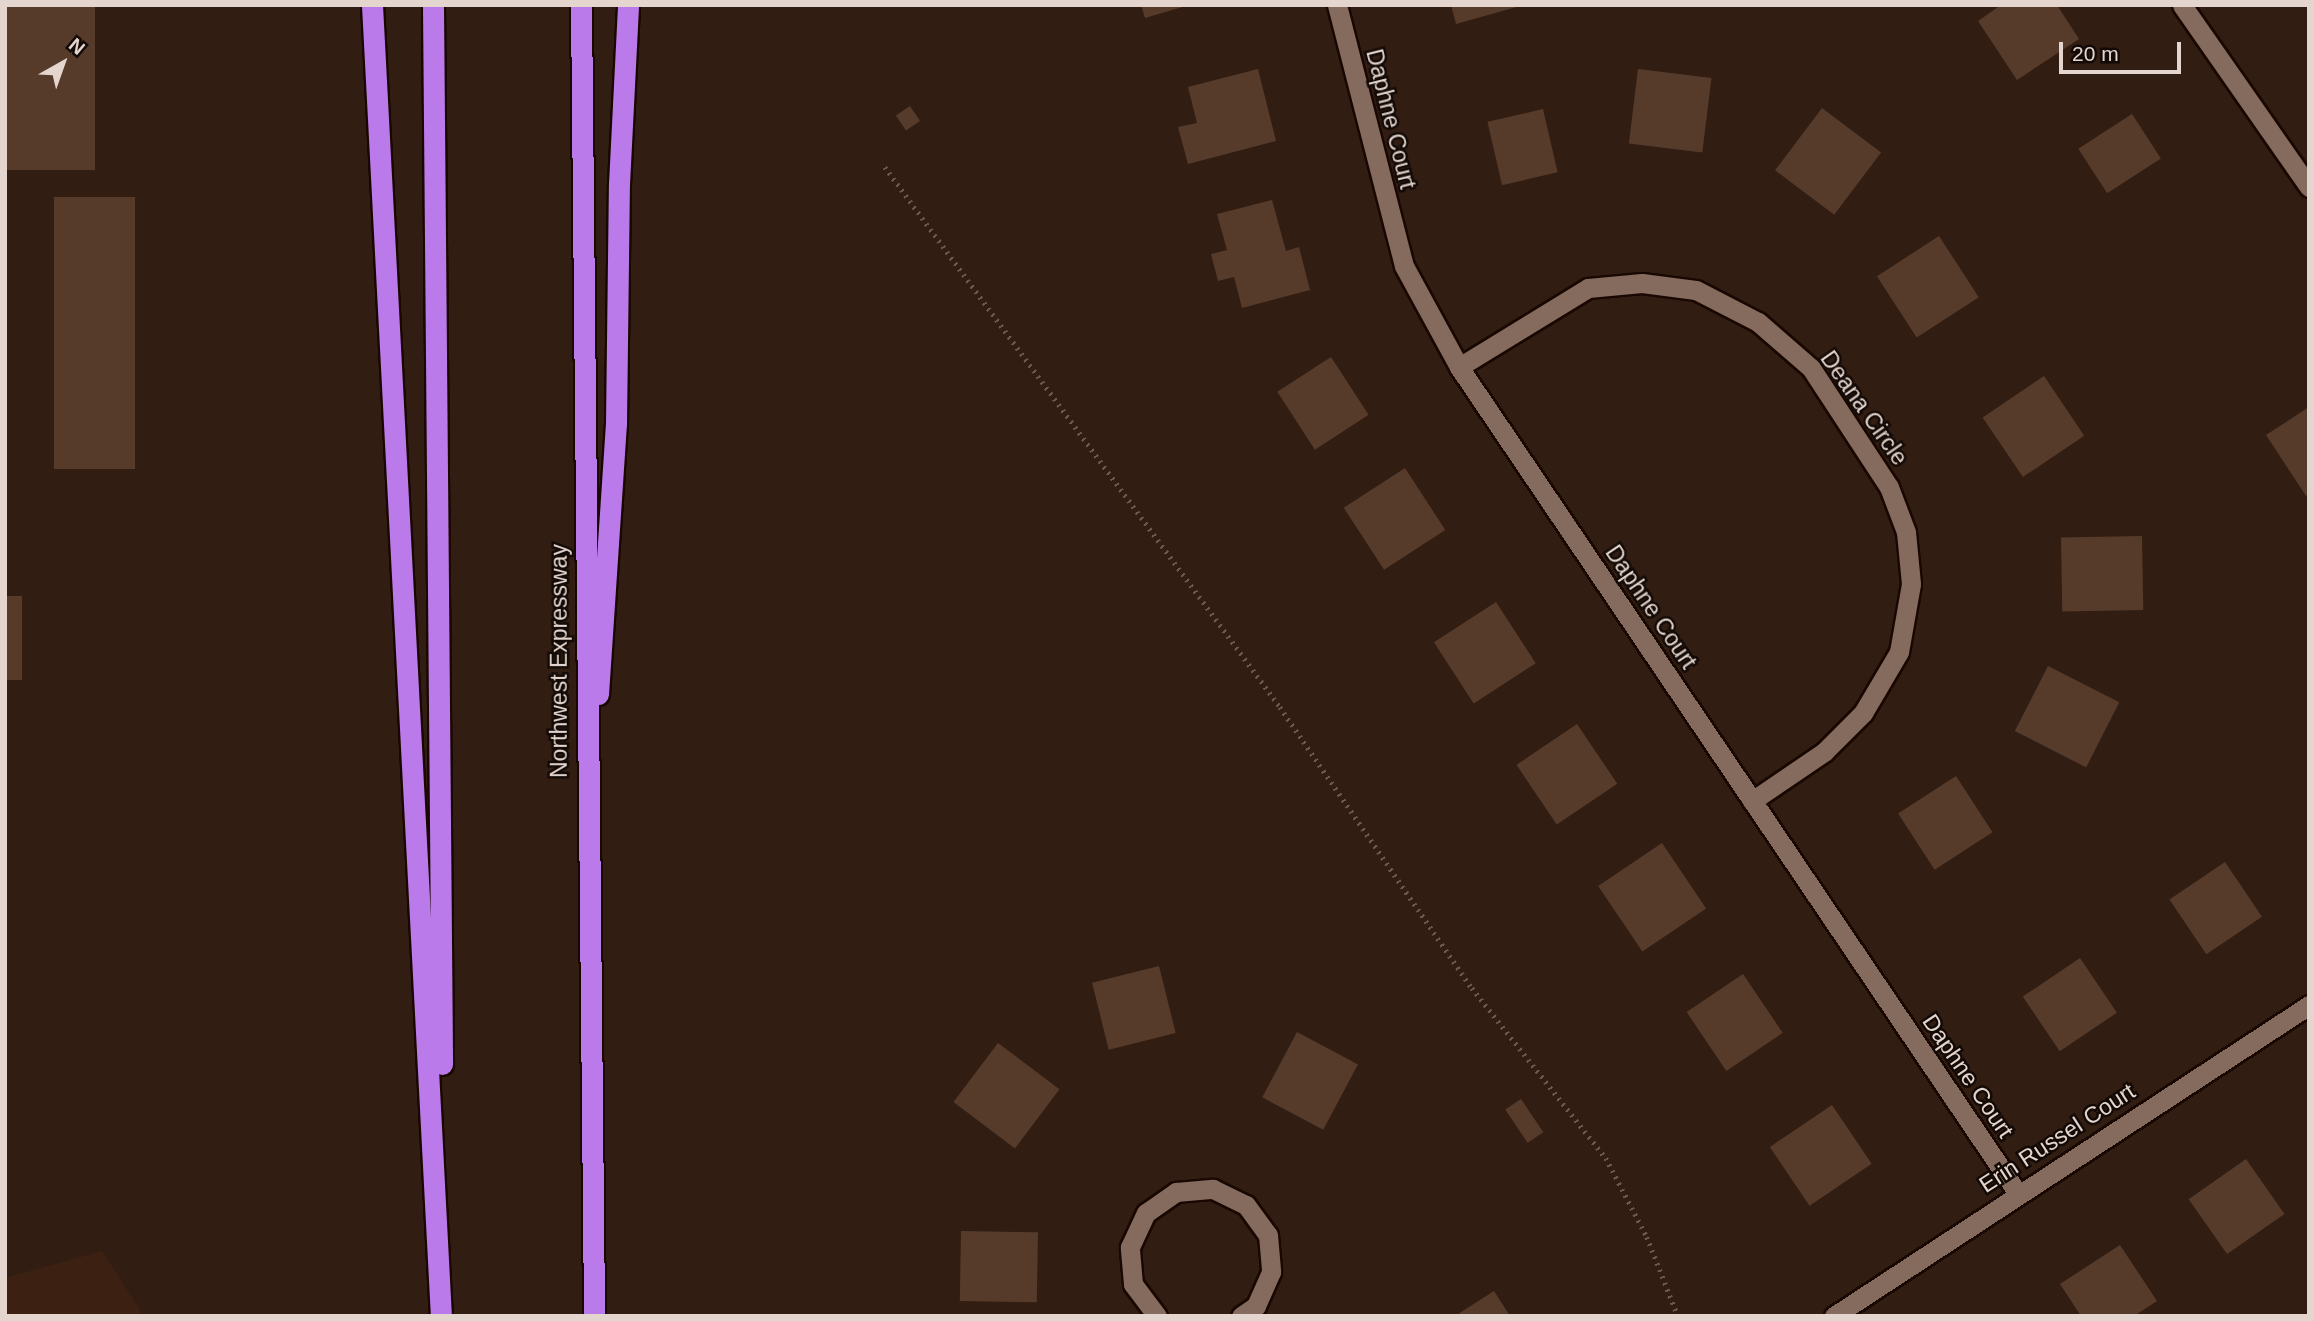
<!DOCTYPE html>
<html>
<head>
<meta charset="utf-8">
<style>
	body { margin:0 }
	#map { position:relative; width:2314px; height:1321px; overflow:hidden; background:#321d12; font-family:Helvetica,sans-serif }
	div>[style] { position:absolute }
	.built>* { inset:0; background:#3c2112 }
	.building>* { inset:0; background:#563b2b; transform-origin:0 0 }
	.path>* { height:4.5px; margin-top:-2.25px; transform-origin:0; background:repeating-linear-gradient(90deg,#6b584f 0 2px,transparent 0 7px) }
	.roads { filter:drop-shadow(2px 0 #190701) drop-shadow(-2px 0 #190701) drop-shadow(0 2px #190701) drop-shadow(0 -2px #190701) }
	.minor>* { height:19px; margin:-9.5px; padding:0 9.5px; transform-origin:9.5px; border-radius:9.5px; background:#856b5e }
	.motorway>* { height:21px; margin:-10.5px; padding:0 10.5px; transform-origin:10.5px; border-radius:10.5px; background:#bb7ae9 }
	span { translate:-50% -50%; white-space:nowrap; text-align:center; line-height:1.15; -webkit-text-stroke:5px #130a06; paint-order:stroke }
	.street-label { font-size:23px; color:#e4d5ce }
	.frame { position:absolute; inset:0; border:7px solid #e4d5ce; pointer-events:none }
	.north { position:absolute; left:28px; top:28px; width:70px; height:70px; -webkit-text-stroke:5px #130a06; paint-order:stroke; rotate:40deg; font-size:19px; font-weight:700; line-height:28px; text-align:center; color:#e4d5ce }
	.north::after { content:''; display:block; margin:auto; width:24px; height:32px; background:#e4d5ce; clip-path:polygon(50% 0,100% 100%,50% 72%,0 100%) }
	.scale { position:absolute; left:2059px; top:42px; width:122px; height:32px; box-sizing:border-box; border:4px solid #e4d5ce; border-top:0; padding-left:9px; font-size:21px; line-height:24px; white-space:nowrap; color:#e4d5ce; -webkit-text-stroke:5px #130a06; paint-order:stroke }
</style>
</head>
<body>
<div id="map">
	<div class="built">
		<div style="clip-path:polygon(102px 1251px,144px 1316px,5px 1316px,5px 1278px)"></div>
	</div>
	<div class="building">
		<div style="left:7px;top:5px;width:88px;height:165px"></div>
		<div style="clip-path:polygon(1141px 5px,1186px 5px,1186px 6px,1145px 18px)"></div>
		<div style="clip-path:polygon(1451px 5px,1520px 5px,1520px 6px,1456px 24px)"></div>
		<div style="clip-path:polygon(2001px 5px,2057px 5px,2079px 39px,2017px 80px,1978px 21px)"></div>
		<div style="clip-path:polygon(1258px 69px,1276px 141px,1188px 164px,1178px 127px,1197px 123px,1188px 87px)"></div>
		<div style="left:1638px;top:69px;width:74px;height:75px;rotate:7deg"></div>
		<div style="left:910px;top:106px;width:18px;height:17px;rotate:56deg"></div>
		<div style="left:1822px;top:108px;width:74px;height:78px;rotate:37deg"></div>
		<div style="left:1543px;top:109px;width:65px;height:57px;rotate:77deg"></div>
		<div style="left:2132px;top:114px;width:53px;height:64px;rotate:57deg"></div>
		<div style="left:54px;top:197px;width:81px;height:272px"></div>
		<div style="clip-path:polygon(1272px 200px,1286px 251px,1299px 247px,1310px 290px,1242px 308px,1234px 277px,1218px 281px,1211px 254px,1227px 250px,1217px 214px)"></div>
		<div style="left:1939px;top:236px;width:73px;height:74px;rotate:57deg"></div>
		<div style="left:1331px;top:357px;width:69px;height:64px;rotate:57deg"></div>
		<div style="left:2044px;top:376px;width:72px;height:74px;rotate:56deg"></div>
		<div style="clip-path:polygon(2309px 407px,2309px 494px,2306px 496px,2266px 435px)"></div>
		<div style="left:1405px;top:468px;width:74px;height:73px;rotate:57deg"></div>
		<div style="left:2142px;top:536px;width:74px;height:81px;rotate:89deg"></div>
		<div style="left:5px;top:596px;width:17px;height:84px"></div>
		<div style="left:1496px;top:602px;width:73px;height:74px;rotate:57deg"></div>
		<div style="left:2048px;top:666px;width:80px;height:73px;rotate:27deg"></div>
		<div style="left:1577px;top:724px;width:72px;height:73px;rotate:56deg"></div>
		<div style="left:1956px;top:776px;width:67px;height:69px;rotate:57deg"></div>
		<div style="left:1662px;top:843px;width:79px;height:77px;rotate:56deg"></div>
		<div style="left:2225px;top:862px;width:66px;height:67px;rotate:56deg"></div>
		<div style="left:2080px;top:958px;width:66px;height:69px;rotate:56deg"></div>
		<div style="left:1159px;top:966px;width:69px;height:69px;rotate:76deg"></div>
		<div style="left:1743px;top:974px;width:71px;height:68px;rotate:56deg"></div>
		<div style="left:1297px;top:1032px;width:69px;height:74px;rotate:28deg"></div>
		<div style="left:998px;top:1043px;width:77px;height:74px;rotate:37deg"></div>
		<div style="left:1521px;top:1099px;width:40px;height:19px;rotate:56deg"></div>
		<div style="left:1832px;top:1105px;width:71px;height:75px;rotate:56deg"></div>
		<div style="left:2246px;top:1159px;width:67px;height:70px;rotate:55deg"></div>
		<div style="left:961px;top:1231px;width:77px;height:70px;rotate:1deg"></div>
		<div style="clip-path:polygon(2120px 1245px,2157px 1301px,2134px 1316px,2081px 1316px,2060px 1284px)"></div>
		<div style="clip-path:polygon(1494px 1291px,1510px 1316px,1455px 1316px)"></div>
	</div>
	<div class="path">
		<div style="left:885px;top:167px;width:669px;rotate:53.82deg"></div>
		<div style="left:1280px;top:707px;width:340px;rotate:55.7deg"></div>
		<div style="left:1472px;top:988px;width:216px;rotate:51.8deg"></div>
		<div style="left:1606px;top:1158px;width:89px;rotate:62.6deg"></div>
		<div style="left:1647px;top:1237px;width:85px;rotate:68.6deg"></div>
	</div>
	<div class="roads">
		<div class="minor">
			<div style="left:1337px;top:5px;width:269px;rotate:75.6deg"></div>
			<div style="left:1404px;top:266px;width:115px;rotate:61.4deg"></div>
			<div style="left:1459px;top:367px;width:996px;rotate:55.93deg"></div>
			<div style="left:2182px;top:5px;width:222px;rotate:55.1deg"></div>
			<div style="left:1459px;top:367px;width:151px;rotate:-31.5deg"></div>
			<div style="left:1588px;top:288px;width:54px;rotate:-5.3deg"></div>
			<div style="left:1642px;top:283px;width:54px;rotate:7.4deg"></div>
			<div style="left:1696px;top:290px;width:70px;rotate:27.3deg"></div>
			<div style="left:1758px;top:322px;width:70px;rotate:41deg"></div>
			<div style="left:1811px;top:368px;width:142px;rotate:56.8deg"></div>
			<div style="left:1889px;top:487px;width:48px;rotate:69.3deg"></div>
			<div style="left:1906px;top:532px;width:52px;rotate:84.5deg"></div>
			<div style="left:1911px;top:584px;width:69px;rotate:100deg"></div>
			<div style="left:1899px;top:652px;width:71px;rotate:120.5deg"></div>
			<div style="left:1863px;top:713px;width:55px;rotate:135deg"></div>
			<div style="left:1824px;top:752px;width:87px;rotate:145.8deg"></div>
			<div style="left:1157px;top:1316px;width:40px;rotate:-127deg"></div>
			<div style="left:1133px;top:1284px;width:37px;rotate:-95deg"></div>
			<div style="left:1130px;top:1247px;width:38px;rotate:-65deg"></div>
			<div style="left:1146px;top:1213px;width:37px;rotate:-35deg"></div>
			<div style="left:1176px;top:1192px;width:37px;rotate:-5deg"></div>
			<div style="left:1213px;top:1189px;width:37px;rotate:26deg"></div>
			<div style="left:1246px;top:1205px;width:37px;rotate:54deg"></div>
			<div style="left:1268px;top:1235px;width:37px;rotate:85deg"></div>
			<div style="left:1271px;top:1272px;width:37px;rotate:114deg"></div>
			<div style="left:1256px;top:1306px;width:18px;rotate:146deg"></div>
			<div style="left:1834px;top:1316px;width:568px;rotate:-33.21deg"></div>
		</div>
		<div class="motorway">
			<div style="left:372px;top:5px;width:1313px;rotate:86.99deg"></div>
			<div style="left:433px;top:5px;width:1059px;rotate:89.51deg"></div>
			<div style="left:581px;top:5px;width:1311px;rotate:89.43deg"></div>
			<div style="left:598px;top:694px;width:271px;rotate:-86.2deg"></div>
			<div style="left:616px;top:424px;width:240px;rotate:-89.3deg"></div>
			<div style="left:619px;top:184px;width:179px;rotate:-87.1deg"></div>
		</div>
	</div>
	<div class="street-label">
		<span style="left:1391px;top:119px;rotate:76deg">Daphne Court</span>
		<span style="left:1864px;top:408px;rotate:55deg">Deana Circle</span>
		<span style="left:1651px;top:607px;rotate:56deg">Daphne Court</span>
		<span style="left:559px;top:661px;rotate:-90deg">Northwest Expressway</span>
		<span style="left:1968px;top:1076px;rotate:56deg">Daphne Court</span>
		<span style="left:2057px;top:1138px;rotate:-33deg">Erin Russel Court</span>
	</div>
	<div class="frame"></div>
	<div class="north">N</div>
	<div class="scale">20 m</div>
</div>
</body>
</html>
